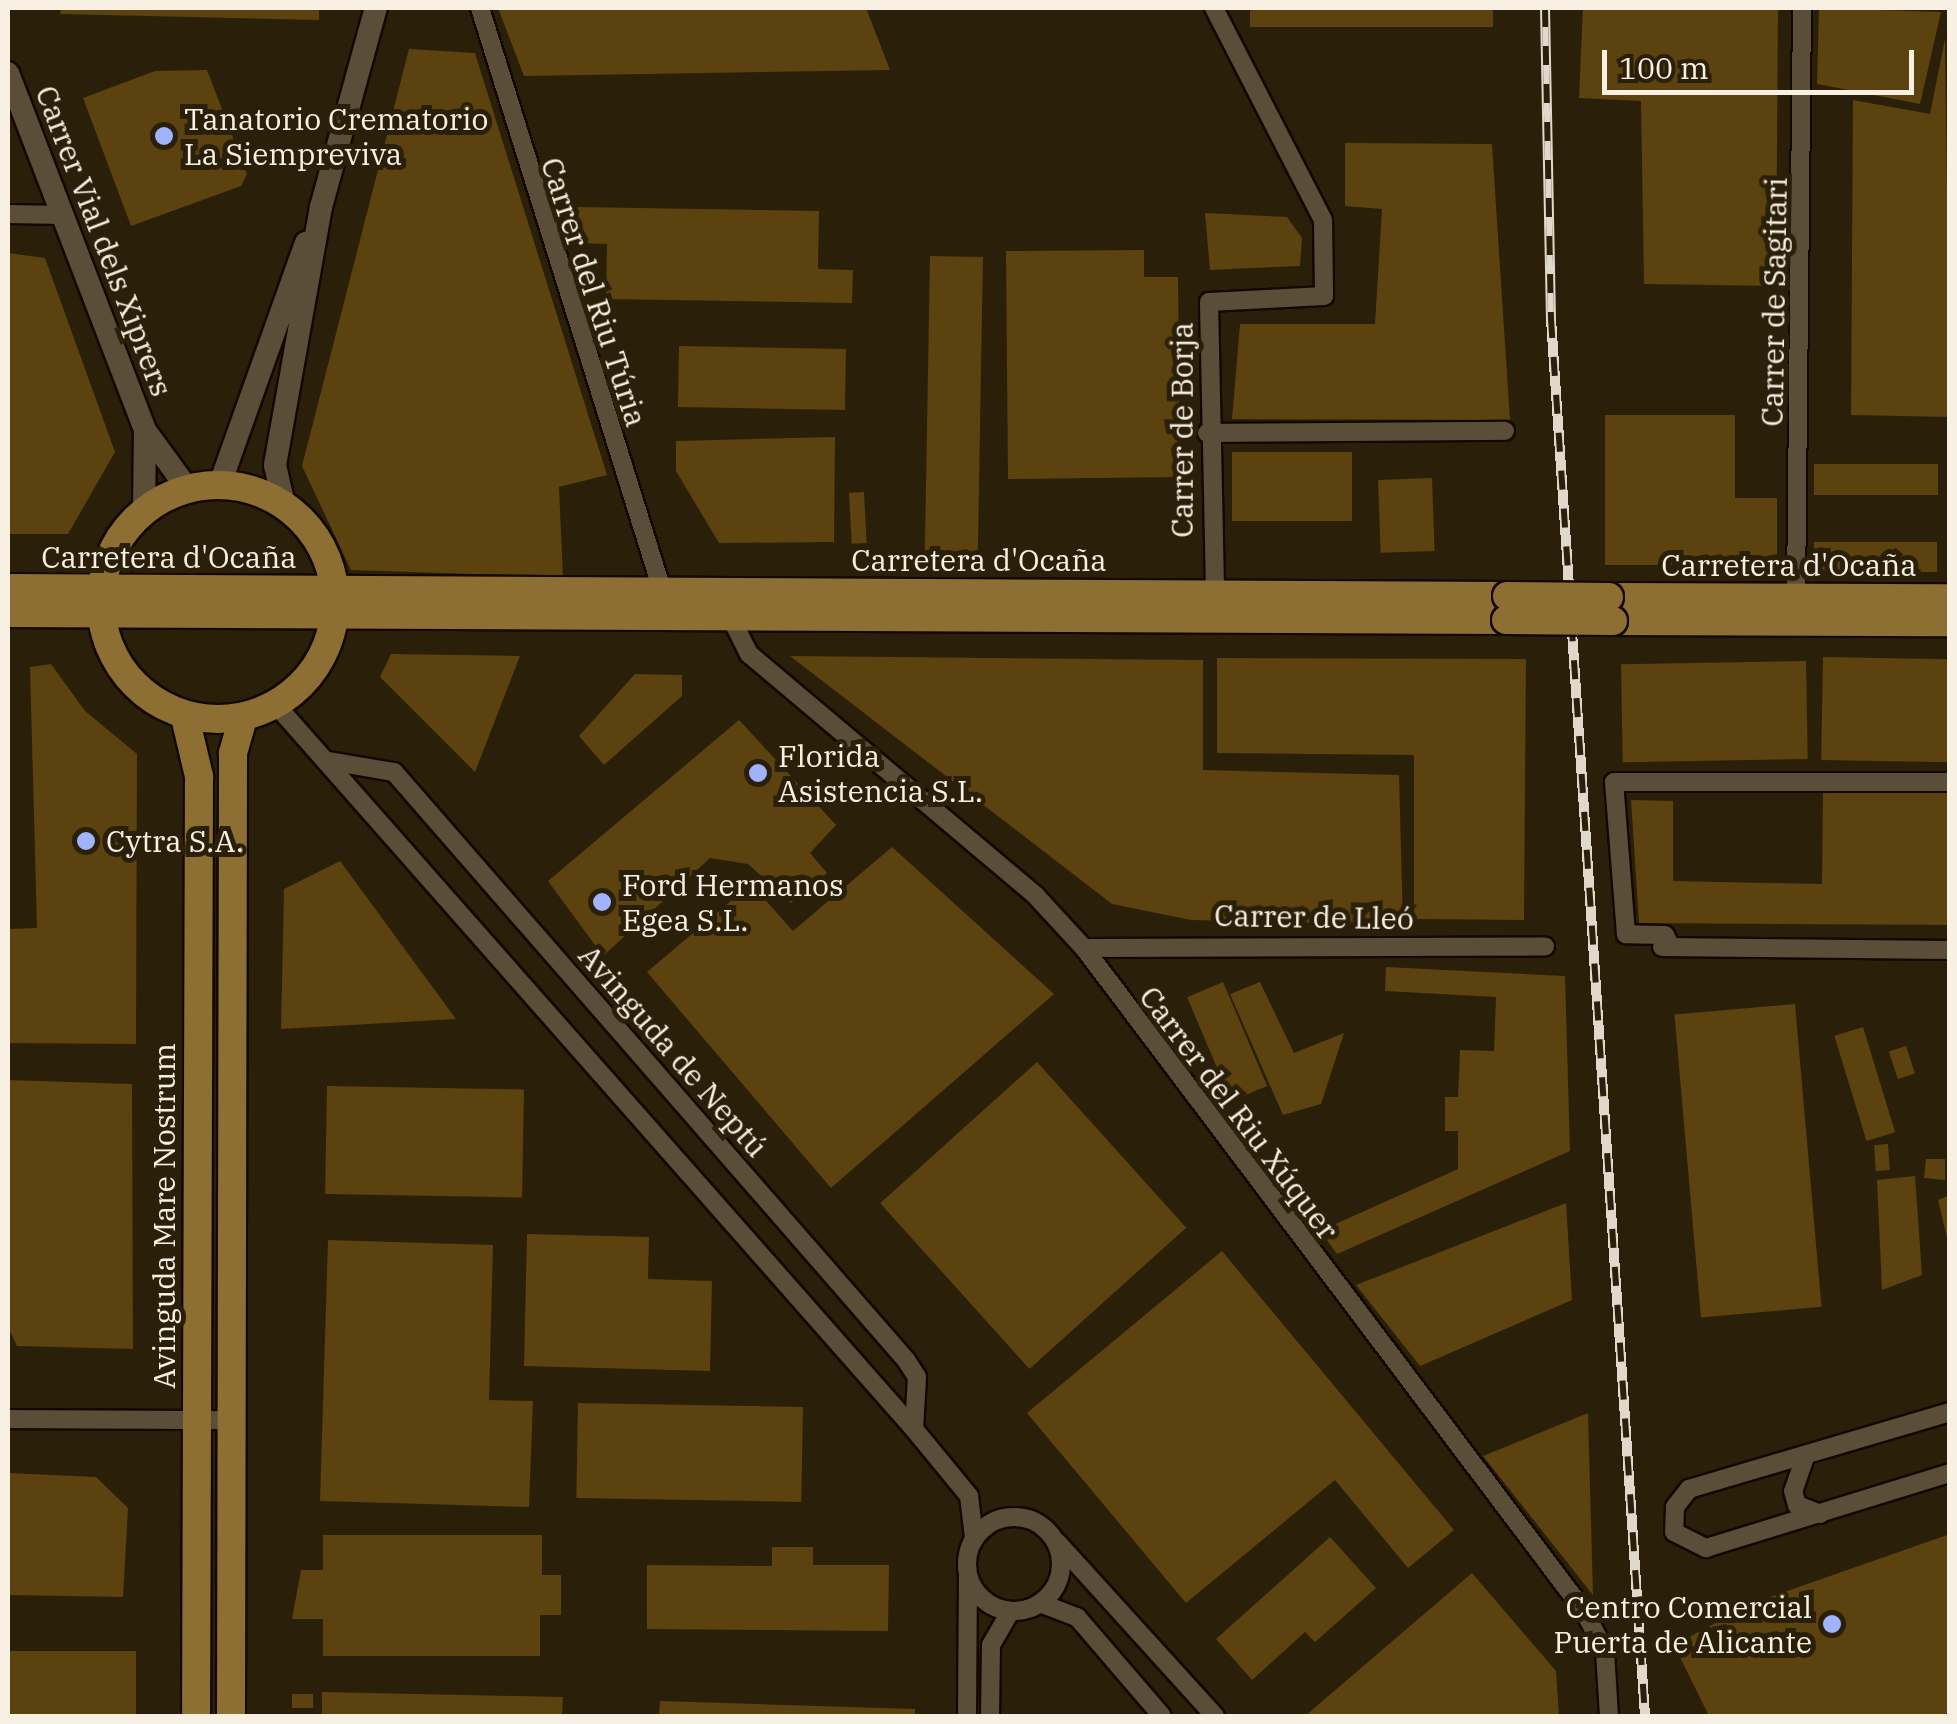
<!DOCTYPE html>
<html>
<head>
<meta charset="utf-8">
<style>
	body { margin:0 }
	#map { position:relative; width:1957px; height:1724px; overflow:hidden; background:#2a1f09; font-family:"IBM Plex Serif",serif }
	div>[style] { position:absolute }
	.building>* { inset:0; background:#5b420e; transform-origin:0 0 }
	.roads { filter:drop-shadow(2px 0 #130800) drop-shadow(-2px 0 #130800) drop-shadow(0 2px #130800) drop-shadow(0 -2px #130800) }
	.minor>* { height:18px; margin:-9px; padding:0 9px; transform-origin:9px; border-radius:9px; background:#5b4e38 }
	.minor>.ring { margin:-9px; padding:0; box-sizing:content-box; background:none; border:18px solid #5b4e38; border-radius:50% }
	.tertiary>* { height:22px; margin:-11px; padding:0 11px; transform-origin:11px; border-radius:11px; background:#5b4e38 }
	.primary>* { height:28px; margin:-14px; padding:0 14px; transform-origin:14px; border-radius:14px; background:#8d6e33 }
	.primary>.ring { margin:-14px; padding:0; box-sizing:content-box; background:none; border:28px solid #8d6e33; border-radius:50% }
	.rail>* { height:10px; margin-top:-5px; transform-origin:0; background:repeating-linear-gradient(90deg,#2a1f09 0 19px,#e0d8ca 0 38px); box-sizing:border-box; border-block:2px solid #e0d8ca }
	.bridges { filter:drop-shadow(2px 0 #130800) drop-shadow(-2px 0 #130800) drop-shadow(0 2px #130800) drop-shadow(0 -2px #130800) }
	.primary-bridge>* { height:28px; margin:-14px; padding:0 14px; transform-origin:14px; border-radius:14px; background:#8d6e33 }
	.dots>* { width:28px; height:28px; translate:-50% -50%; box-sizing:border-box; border:5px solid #2a1f09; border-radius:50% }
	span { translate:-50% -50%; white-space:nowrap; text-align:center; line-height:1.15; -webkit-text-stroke:10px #2a1f09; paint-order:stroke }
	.poi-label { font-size:30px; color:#f8f0e3 }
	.left { translate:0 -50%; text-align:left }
	.right { translate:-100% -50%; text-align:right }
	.street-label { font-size:30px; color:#f8f0e3 }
	.frame { position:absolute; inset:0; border:10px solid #f8f0e3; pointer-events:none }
	.scale { position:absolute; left:1602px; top:50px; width:312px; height:45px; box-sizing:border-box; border:5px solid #f8f0e3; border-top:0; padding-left:12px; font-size:30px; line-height:35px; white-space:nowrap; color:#f8f0e3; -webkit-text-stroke:8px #2a1f09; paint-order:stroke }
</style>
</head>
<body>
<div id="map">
	<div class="building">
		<div style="clip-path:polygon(61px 8px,319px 8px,319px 20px,60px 14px)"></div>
		<div style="clip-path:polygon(498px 8px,866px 8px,890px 70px,524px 76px)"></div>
		<div style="left:1250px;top:8px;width:243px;height:19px"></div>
		<div style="clip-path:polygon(1583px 8px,1778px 8px,1776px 286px,1644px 284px,1641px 101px,1579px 98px)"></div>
		<div style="clip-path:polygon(1819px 8px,1941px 12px,1920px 104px,1817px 84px)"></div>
		<div style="clip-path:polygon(1945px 39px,1950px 417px,1851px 415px,1853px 100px,1930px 114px)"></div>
		<div style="clip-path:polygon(409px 49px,475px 53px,607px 475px,559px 487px,563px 577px,351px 570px,302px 466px)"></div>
		<div style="clip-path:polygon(207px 70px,247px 174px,241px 186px,131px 226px,83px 98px,155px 71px)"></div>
		<div style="clip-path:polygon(1345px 143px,1492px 144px,1510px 420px,1232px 419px,1240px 324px,1375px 324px,1382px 209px,1345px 206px)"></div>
		<div style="clip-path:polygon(576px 207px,819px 211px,818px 269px,853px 270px,852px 303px,606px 299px,607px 244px,575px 243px)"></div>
		<div style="clip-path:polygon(1205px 213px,1287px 217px,1302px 238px,1300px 266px,1210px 270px)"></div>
		<div style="clip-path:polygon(1144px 250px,1144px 277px,1178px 277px,1180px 477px,1008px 479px,1006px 251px)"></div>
		<div style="clip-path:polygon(8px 253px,45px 258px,115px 452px,68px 534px,8px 534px)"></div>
		<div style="left:930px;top:256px;width:53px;height:300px;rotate:1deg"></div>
		<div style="left:679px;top:346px;width:167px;height:61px;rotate:1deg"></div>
		<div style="clip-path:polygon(1605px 415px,1735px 415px,1735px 498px,1777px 498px,1777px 565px,1605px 565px)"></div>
		<div style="clip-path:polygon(835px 437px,834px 542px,719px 543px,676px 471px,676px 441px)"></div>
		<div style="left:1232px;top:452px;width:120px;height:69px"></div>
		<div style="left:1814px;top:464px;width:124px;height:31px"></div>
		<div style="left:1432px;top:478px;width:73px;height:54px;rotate:88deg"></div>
		<div style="left:864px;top:492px;width:51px;height:15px;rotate:87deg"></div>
		<div style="left:1814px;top:542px;width:123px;height:30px"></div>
		<div style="clip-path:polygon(391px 654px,520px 656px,475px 772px,380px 677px)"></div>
		<div style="clip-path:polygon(790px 656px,1203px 660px,1203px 770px,1399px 775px,1403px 925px,1191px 920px,1112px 904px)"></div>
		<div style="left:1823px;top:657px;width:127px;height:103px;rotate:1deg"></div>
		<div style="clip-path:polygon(1217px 658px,1526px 659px,1524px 920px,1414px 919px,1414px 755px,1217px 753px)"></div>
		<div style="left:1806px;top:661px;width:98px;height:185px;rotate:89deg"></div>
		<div style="clip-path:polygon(51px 664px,85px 711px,137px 754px,136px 1044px,8px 1043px,8px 929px,37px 928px,30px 667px)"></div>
		<div style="clip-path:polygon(635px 674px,682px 675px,682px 696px,604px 765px,579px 736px)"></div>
		<div style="clip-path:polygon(739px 720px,836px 825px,810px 853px,827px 873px,791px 903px,748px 864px,710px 858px,603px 956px,548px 881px)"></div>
		<div style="clip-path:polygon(1823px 790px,1950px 791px,1950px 925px,1639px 923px,1631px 800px,1673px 801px,1673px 881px,1822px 884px)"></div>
		<div style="clip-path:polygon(892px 847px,1054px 994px,831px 1188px,647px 972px,751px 884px,793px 931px)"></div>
		<div style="clip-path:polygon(340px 861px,456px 1019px,281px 1029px,284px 889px)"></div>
		<div style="clip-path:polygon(1386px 967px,1565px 976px,1570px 1151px,1337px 1254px,1320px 1231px,1458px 1169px,1458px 1131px,1445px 1131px,1445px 1097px,1458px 1097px,1460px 1050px,1494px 1051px,1496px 997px,1385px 991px)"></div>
		<div style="left:1223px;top:982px;width:113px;height:39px;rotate:67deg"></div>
		<div style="clip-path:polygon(1260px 982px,1294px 1053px,1344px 1033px,1321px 1104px,1283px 1115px,1230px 994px)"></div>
		<div style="left:1795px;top:1004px;width:304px;height:121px;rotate:85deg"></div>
		<div style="left:1863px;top:1027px;width:110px;height:30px;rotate:73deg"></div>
		<div style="left:1906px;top:1046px;width:29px;height:18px;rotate:72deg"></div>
		<div style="left:1037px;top:1062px;width:223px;height:211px;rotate:48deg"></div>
		<div style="clip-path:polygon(8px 1080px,132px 1084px,133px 1349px,17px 1346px,8px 1327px)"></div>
		<div style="left:327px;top:1086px;width:197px;height:108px;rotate:1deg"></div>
		<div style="left:1888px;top:1144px;width:26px;height:14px;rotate:86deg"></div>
		<div style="clip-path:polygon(1926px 1159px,1945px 1159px,1945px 1180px,1924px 1178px)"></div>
		<div style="clip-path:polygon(1915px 1176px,1922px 1275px,1882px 1290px,1877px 1180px)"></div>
		<div style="clip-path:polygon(1950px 1195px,1950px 1242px,1948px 1242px,1938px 1200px)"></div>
		<div style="clip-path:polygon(1566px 1203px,1572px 1300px,1420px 1366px,1356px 1285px)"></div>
		<div style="clip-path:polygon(527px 1234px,649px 1237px,648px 1279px,712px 1281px,710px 1371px,524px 1366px)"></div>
		<div style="clip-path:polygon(328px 1240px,493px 1245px,489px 1400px,533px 1401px,529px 1507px,320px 1501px)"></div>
		<div style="clip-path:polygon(1222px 1251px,1454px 1530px,1408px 1568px,1335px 1480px,1186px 1603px,1027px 1413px)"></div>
		<div style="left:578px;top:1403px;width:225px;height:95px;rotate:1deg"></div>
		<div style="clip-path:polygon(1588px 1413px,1593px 1595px,1483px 1456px)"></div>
		<div style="clip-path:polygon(8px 1473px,96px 1477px,128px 1508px,123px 1597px,8px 1595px)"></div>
		<div style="clip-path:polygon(1950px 1534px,1950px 1716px,1709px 1716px,1674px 1645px,1753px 1603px)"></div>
		<div style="clip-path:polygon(323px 1535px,542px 1535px,542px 1575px,561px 1575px,561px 1615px,540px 1615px,540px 1656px,323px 1656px,323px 1619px,292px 1619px,301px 1570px,323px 1570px)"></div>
		<div style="clip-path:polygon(1330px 1537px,1376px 1588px,1315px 1642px,1305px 1632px,1252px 1680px,1216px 1639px)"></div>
		<div style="clip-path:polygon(772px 1547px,813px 1547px,813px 1565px,889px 1565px,888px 1631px,647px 1629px,647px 1565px,772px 1566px)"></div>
		<div style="clip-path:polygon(1472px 1573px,1556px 1671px,1559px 1716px,1305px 1716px)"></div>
		<div style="left:8px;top:1651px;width:128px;height:65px"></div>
		<div style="clip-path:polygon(322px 1692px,563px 1697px,562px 1716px,322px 1716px)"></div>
		<div style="left:292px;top:1694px;width:21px;height:14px"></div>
		<div style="clip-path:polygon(660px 1701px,915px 1709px,915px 1716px,659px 1716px)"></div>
	</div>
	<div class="roads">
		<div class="minor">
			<div style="left:480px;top:8px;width:610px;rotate:72.63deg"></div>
			<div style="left:1214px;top:8px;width:238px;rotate:62.8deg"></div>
			<div style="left:1323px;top:220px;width:76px;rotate:89.2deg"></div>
			<div style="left:1324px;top:296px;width:115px;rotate:177deg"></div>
			<div style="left:1209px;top:302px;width:297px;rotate:88.8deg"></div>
			<div style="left:8px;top:214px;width:54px;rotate:1.1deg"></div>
			<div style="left:1207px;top:433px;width:298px;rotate:-0.4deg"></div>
			<div style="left:1796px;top:597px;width:589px;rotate:-89.42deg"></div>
			<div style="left:730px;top:616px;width:42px;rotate:63.4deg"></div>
			<div style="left:749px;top:654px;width:375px;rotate:40.1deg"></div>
			<div style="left:1036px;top:896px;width:71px;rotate:47.3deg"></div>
			<div style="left:1084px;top:948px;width:830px;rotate:52.98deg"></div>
			<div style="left:1584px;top:1611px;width:45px;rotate:62.3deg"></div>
			<div style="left:1605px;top:1651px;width:65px;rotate:86.5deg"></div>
			<div style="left:277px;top:706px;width:964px;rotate:48.62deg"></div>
			<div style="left:914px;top:1429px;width:87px;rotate:50.6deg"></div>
			<div style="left:969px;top:1496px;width:42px;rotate:83.2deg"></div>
			<div style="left:329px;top:761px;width:66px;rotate:9.6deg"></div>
			<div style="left:394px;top:772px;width:780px;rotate:48.95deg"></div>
			<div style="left:906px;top:1360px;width:20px;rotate:57deg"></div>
			<div style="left:917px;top:1377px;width:52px;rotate:93.3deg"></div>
			<div style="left:1662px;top:947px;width:288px;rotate:0.6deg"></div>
			<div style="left:1671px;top:947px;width:13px;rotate:-117deg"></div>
			<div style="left:1665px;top:935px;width:39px;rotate:-179deg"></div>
			<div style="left:1626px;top:934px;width:152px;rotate:-94.5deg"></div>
			<div style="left:1614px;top:782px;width:336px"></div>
			<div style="left:1084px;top:948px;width:461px;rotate:-0.2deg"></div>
			<div style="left:1950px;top:1412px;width:272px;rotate:163.6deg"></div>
			<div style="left:1689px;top:1489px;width:23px;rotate:128deg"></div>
			<div style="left:1675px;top:1507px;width:25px;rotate:92deg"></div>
			<div style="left:1674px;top:1532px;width:36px;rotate:27deg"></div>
			<div style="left:1706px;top:1548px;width:255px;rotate:-17.1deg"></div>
			<div style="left:8px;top:1419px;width:224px;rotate:0.3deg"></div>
			<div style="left:1805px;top:1457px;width:36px;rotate:109deg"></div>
			<div style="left:1793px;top:1491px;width:15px;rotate:74deg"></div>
			<div style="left:1797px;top:1505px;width:25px;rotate:21deg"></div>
			<div class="ring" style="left:967px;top:1517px;width:76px;height:76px"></div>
			<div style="left:1058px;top:1543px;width:234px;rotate:47.8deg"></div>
			<div style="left:1040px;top:1603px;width:40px;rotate:21deg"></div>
			<div style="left:1077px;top:1617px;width:130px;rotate:49.4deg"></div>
			<div style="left:967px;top:1716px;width:139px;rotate:-89.6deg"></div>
			<div style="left:990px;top:1716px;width:71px;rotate:-89.2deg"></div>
			<div style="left:991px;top:1645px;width:39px;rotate:-60deg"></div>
		</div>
		<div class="tertiary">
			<div style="left:8px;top:73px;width:382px;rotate:69deg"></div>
			<div style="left:145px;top:430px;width:80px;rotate:90.7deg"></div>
			<div style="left:147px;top:433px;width:68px;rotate:54deg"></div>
			<div style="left:220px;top:484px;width:256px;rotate:-70.4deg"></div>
			<div style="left:284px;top:505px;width:41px;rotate:-102.7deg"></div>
			<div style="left:275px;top:465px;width:262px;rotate:-79.9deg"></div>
			<div style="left:321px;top:207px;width:206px;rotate:-74.6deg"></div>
		</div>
		<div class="primary">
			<div class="ring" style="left:101px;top:485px;width:206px;height:206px"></div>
			<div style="left:8px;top:588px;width:1499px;rotate:0.31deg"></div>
			<div style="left:1609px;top:597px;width:341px;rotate:0.2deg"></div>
			<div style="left:8px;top:613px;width:1498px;rotate:0.27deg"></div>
			<div style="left:1613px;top:621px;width:337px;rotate:0.2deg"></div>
			<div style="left:185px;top:717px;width:61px;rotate:76.7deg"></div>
			<div style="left:199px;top:776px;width:940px;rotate:90.18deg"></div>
			<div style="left:231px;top:1716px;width:963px;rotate:-89.88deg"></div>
			<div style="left:233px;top:753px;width:36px;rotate:-74deg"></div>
		</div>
	</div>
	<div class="rail">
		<div style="left:1545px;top:8px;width:311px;rotate:88.9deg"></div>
		<div style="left:1551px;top:319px;width:1400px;rotate:86.15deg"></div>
	</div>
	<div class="bridges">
		<div class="primary-bridge">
			<div style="left:1507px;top:596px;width:102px;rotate:0.6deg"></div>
			<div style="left:1506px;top:620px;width:107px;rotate:0.5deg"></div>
		</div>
	</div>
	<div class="dots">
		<div style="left:164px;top:136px;background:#a0b3fd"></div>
		<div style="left:758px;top:773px;background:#a0b3fd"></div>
		<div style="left:86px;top:841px;background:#a0b3fd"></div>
		<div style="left:602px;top:902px;background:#a0b3fd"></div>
		<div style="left:1832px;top:1624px;background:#a0b3fd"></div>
	</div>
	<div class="poi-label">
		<span class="left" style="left:184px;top:136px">Tanatorio Crematorio<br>La Siempreviva</span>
		<span class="left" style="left:778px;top:773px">Florida<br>Asistencia S.L.</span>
		<span class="left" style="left:106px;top:841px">Cytra S.A.</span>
		<span class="left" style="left:622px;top:902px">Ford Hermanos<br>Egea S.L.</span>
		<span class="right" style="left:1812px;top:1624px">Centro Comercial<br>Puerta de Alicante</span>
	</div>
	<div class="street-label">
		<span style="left:104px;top:241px;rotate:69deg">Carrer Vial dels Xiprers</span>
		<span style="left:594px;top:292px;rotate:72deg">Carrer del Riu Túria</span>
		<span style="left:1774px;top:302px;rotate:-89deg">Carrer de Sagitari</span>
		<span style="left:1182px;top:430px;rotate:-90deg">Carrer de Borja</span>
		<span style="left:169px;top:557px">Carretera d'Ocaña</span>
		<span style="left:979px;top:560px">Carretera d'Ocaña</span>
		<span style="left:1789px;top:565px">Carretera d'Ocaña</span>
		<span style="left:1314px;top:917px;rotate:1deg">Carrer de Lleó</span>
		<span style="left:673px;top:1051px;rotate:49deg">Avinguda de Neptú</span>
		<span style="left:1239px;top:1113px;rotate:53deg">Carrer del Riu Xúquer</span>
		<span style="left:164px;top:1216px;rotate:-90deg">Avinguda Mare Nostrum</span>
	</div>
	<div class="frame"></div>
	<div class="scale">100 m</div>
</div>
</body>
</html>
